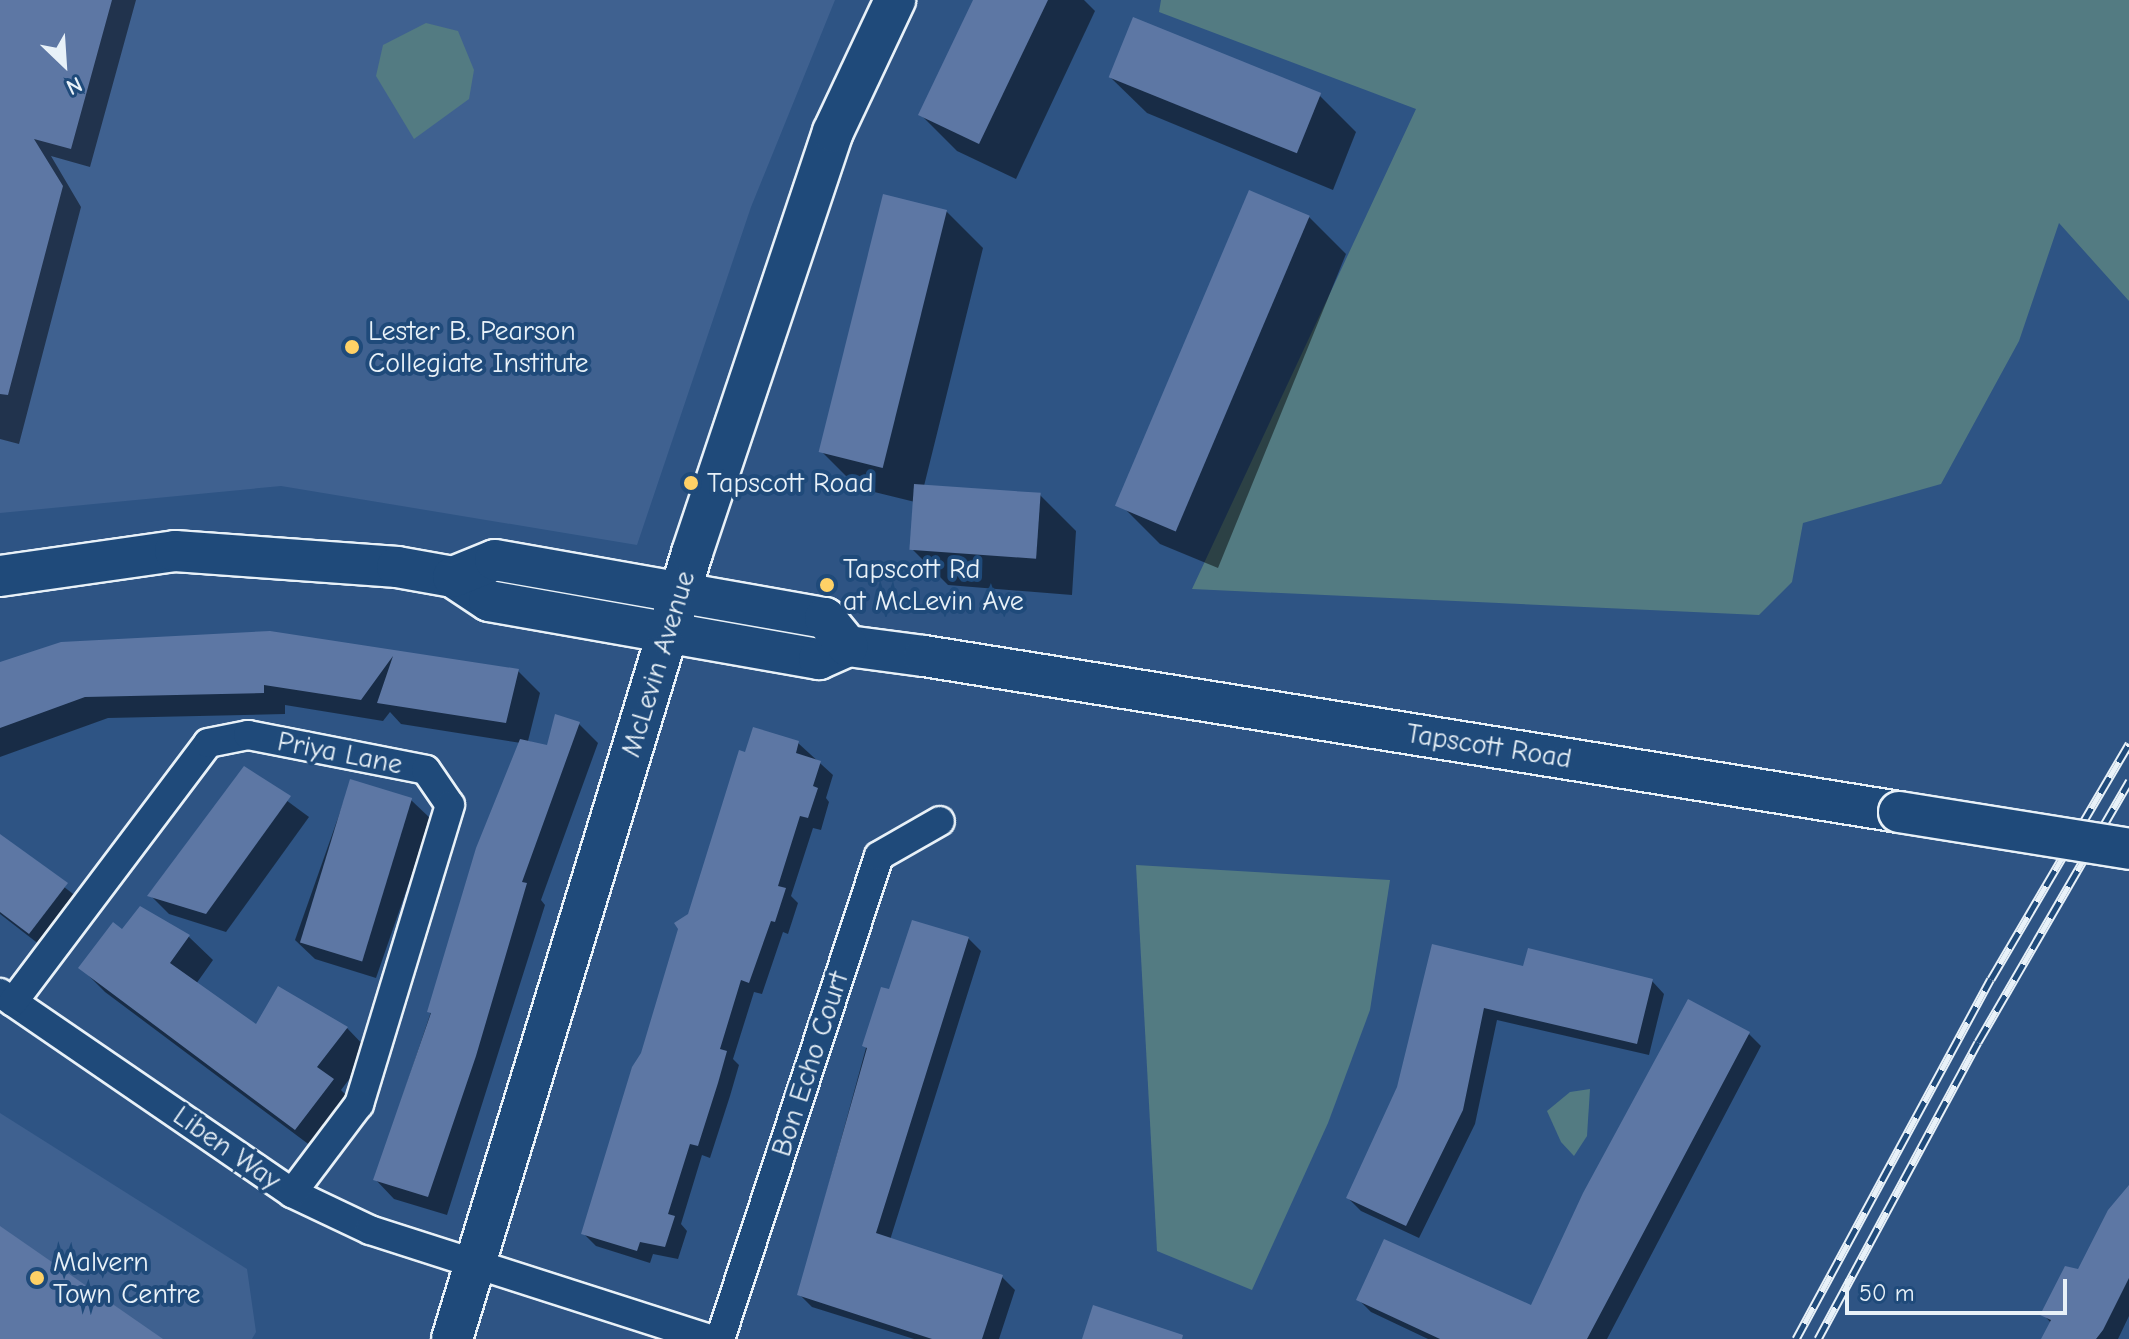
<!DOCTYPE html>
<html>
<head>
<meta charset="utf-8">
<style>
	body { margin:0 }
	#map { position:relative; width:2129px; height:1339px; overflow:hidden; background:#2e5484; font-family:"Comic Neue",sans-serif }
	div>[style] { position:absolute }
	.built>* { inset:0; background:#3f6190 }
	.green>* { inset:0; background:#537b82 }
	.shadow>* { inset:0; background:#0007 }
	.building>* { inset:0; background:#5d77a4; transform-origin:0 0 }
	.roads { filter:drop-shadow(2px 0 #e8f1f8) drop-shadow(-2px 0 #e8f1f8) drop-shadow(0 2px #e8f1f8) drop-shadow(0 -2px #e8f1f8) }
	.street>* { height:28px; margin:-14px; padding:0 14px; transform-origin:14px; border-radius:14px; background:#1f4a7a }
	.secondary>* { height:40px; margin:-20px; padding:0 20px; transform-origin:20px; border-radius:20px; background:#1f4a7a }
	.rail>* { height:9px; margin-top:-4.5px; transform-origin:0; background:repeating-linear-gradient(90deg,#1f4a7a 0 18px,#e8f1f8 0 36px); box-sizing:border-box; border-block:2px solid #e8f1f8 }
	.bridges { filter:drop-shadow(2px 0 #e8f1f8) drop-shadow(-2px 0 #e8f1f8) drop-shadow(0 2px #e8f1f8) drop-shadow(0 -2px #e8f1f8) }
	.secondary-bridge>* { height:40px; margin:-20px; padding:0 20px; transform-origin:20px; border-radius:20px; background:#1f4a7a }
	.dots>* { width:22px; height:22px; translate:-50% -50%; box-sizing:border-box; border:4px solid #1f4a7a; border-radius:50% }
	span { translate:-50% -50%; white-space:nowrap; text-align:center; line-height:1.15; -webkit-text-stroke:8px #1f4a7a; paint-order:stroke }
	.poi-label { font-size:28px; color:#e8f1f8 }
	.left { translate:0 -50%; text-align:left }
	.street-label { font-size:28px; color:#e8f1f8 }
	.north { position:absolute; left:24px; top:24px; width:80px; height:80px; -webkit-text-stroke:6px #1f4a7a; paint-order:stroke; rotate:155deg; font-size:22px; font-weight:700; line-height:32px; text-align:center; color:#e8f1f8 }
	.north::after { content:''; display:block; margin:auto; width:28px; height:36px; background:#e8f1f8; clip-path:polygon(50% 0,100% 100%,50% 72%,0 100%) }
	.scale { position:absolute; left:1845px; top:1279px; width:222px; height:36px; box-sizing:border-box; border:4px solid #e8f1f8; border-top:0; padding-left:10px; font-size:24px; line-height:28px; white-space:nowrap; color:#e8f1f8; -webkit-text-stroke:6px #1f4a7a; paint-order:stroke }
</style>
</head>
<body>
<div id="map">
	<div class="built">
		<div style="clip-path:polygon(0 0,835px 0,751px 207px,637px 545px,281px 486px,0 513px)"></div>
		<div style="clip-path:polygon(0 1113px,247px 1269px,256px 1332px,252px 1339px,0 1339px)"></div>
	</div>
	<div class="green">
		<div style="clip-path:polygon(1161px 0,2129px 0,2129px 301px,2059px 223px,2019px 341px,1941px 484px,1803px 523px,1792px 582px,1759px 615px,1192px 589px,1416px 109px,1159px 12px)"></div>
		<div style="clip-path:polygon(426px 23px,458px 31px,474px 70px,469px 99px,414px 139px,376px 76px,383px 45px)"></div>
		<div style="clip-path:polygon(1136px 865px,1390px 880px,1370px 1010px,1328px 1123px,1252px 1290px,1157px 1251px)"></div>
		<div style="clip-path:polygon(1590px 1089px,1587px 1136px,1574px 1156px,1561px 1142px,1547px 1111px,1570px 1092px)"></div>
	</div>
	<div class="shadow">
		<div style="clip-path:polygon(0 0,136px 0,90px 167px,51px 156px,81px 207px,19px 444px,0 439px)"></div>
		<div style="clip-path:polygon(975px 0,1084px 0,1095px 11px,1016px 179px,957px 151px,921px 115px)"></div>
		<div style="clip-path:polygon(1110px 77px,1320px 96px,1356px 132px,1333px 190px,1147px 113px)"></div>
		<div style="clip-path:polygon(946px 211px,983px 248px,924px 486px,1040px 495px,1076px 531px,1072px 595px,948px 585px,912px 549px,915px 502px,858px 488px,821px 451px)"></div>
		<div style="clip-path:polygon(1309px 217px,1346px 254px,1218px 568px,1160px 544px,1124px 508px)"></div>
		<div style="clip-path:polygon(270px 633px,518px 671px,540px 693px,528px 741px,548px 747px,579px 724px,598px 743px,541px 900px,545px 905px,447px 1215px,394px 1199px,375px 1179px,521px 743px,401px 724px,390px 712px,383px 721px,285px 705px,285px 714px,108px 718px,0 757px,0 664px)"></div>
		<div style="clip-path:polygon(798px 743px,833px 775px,826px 798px,829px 802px,821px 830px,813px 828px,791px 896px,798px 903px,788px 934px,783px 932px,762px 994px,754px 992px,733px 1059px,739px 1065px,730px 1096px,710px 1158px,702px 1155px,681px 1224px,687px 1231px,678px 1259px,653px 1254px,650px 1263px,596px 1246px,583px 1233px,689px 915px)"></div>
		<div style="clip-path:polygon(244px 769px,309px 817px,226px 932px,169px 914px,150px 895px)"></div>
		<div style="clip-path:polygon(351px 781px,411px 800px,431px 819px,376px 978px,315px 959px,295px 940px)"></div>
		<div style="clip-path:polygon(0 837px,86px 904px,49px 952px,0 914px)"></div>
		<div style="clip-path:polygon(140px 908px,189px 937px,213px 960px,196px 984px,257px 1027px,347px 1028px,370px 1052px,341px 1090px,356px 1105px,319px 1152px,105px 992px,81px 968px,123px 931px)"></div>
		<div style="clip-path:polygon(968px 938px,981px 951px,890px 1240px,1002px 1277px,1015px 1290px,999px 1339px,914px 1339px,812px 1307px,799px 1294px,882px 989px,890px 992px)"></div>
		<div style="clip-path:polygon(1525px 968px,1652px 981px,1664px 994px,1649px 1055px,1497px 1020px,1475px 1124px,1419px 1238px,1361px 1211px,1348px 1198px,1399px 1088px)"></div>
		<div style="clip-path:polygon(1749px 1034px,1761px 1046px,1607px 1339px,1428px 1339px,1371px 1312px,1358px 1299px,1532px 1308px)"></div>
		<div style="clip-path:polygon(2129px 1188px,2129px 1316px,2118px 1339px,2044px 1339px,2051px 1323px,2043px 1314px,2079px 1271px)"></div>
	</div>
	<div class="building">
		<div style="clip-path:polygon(0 0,112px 0,71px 149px,34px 139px,63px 186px,8px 395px,0 394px)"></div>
		<div style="clip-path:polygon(973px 0,1048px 0,979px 144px,918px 115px)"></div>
		<div style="left:1133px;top:17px;width:203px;height:65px;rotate:22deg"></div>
		<div style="left:1249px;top:190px;width:66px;height:343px;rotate:23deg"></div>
		<div style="left:883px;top:194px;width:66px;height:266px;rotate:14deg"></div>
		<div style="left:914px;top:484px;width:127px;height:66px;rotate:4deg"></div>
		<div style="clip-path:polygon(270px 631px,519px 669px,506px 723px,377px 703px,393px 656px,361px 700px,264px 685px,264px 693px,85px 697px,0 728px,0 662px,61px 642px)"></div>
		<div style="clip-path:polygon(555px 714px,580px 722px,522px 882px,527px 883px,476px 1056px,428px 1197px,373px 1180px,431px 1013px,427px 1012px,476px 848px,520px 739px,547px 745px)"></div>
		<div style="clip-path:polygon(753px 727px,799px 741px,796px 753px,821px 761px,813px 786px,818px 788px,808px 818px,800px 816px,778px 886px,786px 888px,775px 922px,771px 921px,749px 983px,741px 980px,720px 1049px,727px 1051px,718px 1083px,698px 1146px,690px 1144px,668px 1214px,675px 1216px,665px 1247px,640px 1242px,637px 1251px,581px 1234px,632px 1067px,641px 1053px,678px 929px,674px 923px,688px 914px,739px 750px,745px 752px)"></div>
		<div style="clip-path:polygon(244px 766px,291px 796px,206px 914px,147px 896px)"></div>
		<div style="left:350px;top:779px;width:65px;height:171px;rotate:17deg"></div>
		<div style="clip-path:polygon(0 834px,68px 883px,29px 934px,0 912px)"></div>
		<div style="clip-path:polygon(140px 906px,190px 935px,170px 963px,256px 1024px,278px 986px,348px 1027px,317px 1067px,334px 1079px,295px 1130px,78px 968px,113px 922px,122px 929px)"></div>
		<div style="clip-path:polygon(912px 920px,969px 937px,876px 1233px,1003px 1275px,982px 1339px,932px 1339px,797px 1295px,867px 1048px,862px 1046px,881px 987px,889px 989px)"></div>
		<div style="clip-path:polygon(1432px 944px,1523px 966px,1528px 948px,1653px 979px,1637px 1044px,1484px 1008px,1463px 1110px,1406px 1226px,1346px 1198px,1397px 1087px)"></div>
		<div style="clip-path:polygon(1688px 999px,1750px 1032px,1587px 1339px,1440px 1339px,1356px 1300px,1384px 1239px,1531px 1305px,1583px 1193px)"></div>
		<div style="clip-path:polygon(2129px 1185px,2129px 1278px,2103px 1330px,2096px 1339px,2041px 1339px,2051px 1320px,2040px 1315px,2065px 1266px,2078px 1269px,2108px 1210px)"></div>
		<div style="clip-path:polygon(0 1226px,163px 1339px,0 1339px)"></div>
		<div style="clip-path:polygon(1093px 1305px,1183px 1335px,1182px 1339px,1082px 1339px)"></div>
	</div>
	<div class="roads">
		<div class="street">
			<div style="left:0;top:993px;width:354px;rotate:34.4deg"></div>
			<div style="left:292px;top:1193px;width:86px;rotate:25.4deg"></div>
			<div style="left:370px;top:1230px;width:357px;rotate:17.8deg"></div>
			<div style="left:13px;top:1002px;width:324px;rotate:-53deg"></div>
			<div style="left:208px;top:743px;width:41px;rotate:-11.3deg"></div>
			<div style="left:248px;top:735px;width:181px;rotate:11.1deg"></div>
			<div style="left:426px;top:770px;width:42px;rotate:55.6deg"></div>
			<div style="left:450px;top:805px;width:313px;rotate:106.9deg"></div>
			<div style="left:359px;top:1104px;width:111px;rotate:127deg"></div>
			<div style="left:720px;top:1339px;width:508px;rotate:-71.78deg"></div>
			<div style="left:879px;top:856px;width:70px;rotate:-29.8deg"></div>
		</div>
		<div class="secondary">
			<div style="left:0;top:576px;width:177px;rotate:-8.1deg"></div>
			<div style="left:175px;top:551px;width:223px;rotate:4.1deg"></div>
			<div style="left:397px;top:567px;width:57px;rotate:10.1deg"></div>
			<div style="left:453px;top:577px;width:43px;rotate:33.7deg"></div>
			<div style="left:489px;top:601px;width:335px;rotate:10deg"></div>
			<div style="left:819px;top:659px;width:32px;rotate:-24deg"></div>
			<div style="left:848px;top:646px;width:77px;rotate:7.5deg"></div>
			<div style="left:924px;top:656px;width:987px;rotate:9.09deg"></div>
			<div style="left:453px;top:577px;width:45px;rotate:-22deg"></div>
			<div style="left:495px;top:560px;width:335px;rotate:10deg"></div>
			<div style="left:825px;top:618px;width:36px;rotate:51deg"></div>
			<div style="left:452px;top:1339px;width:822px;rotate:-73.02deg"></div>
			<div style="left:692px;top:553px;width:444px;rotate:-71.5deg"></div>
			<div style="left:833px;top:132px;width:146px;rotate:-64.8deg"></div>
		</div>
	</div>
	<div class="rail">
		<div style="left:1796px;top:1339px;width:409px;rotate:-61.6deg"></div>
		<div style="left:1991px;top:979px;width:273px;rotate:-59.6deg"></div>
		<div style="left:1818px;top:1339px;width:337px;rotate:-61.7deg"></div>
		<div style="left:1978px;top:1042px;width:302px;rotate:-59.9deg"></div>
	</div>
	<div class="bridges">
		<div class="secondary-bridge">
			<div style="left:1899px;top:812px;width:233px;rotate:9.1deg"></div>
		</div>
	</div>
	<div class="dots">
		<div style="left:352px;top:347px;background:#ffd166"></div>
		<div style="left:691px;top:483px;background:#ffd166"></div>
		<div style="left:827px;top:585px;background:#ffd166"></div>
		<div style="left:37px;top:1278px;background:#ffd166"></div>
	</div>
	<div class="poi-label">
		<span class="left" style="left:368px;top:347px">Lester B. Pearson<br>Collegiate Institute</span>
		<span class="left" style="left:707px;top:483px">Tapscott Road</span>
		<span class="left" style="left:843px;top:585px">Tapscott Rd<br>at McLevin Ave</span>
		<span class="left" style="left:53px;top:1278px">Malvern<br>Town Centre</span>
	</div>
	<div class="street-label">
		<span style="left:658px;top:664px;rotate:-73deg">McLevin Avenue</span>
		<span style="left:1489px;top:746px;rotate:9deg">Tapscott Road</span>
		<span style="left:340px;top:753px;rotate:11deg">Priya Lane</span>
		<span style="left:810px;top:1064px;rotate:-72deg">Bon Echo Court</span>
		<span style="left:227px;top:1148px;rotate:35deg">Liben Way</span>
	</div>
	<div class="north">N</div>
	<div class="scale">50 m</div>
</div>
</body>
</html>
